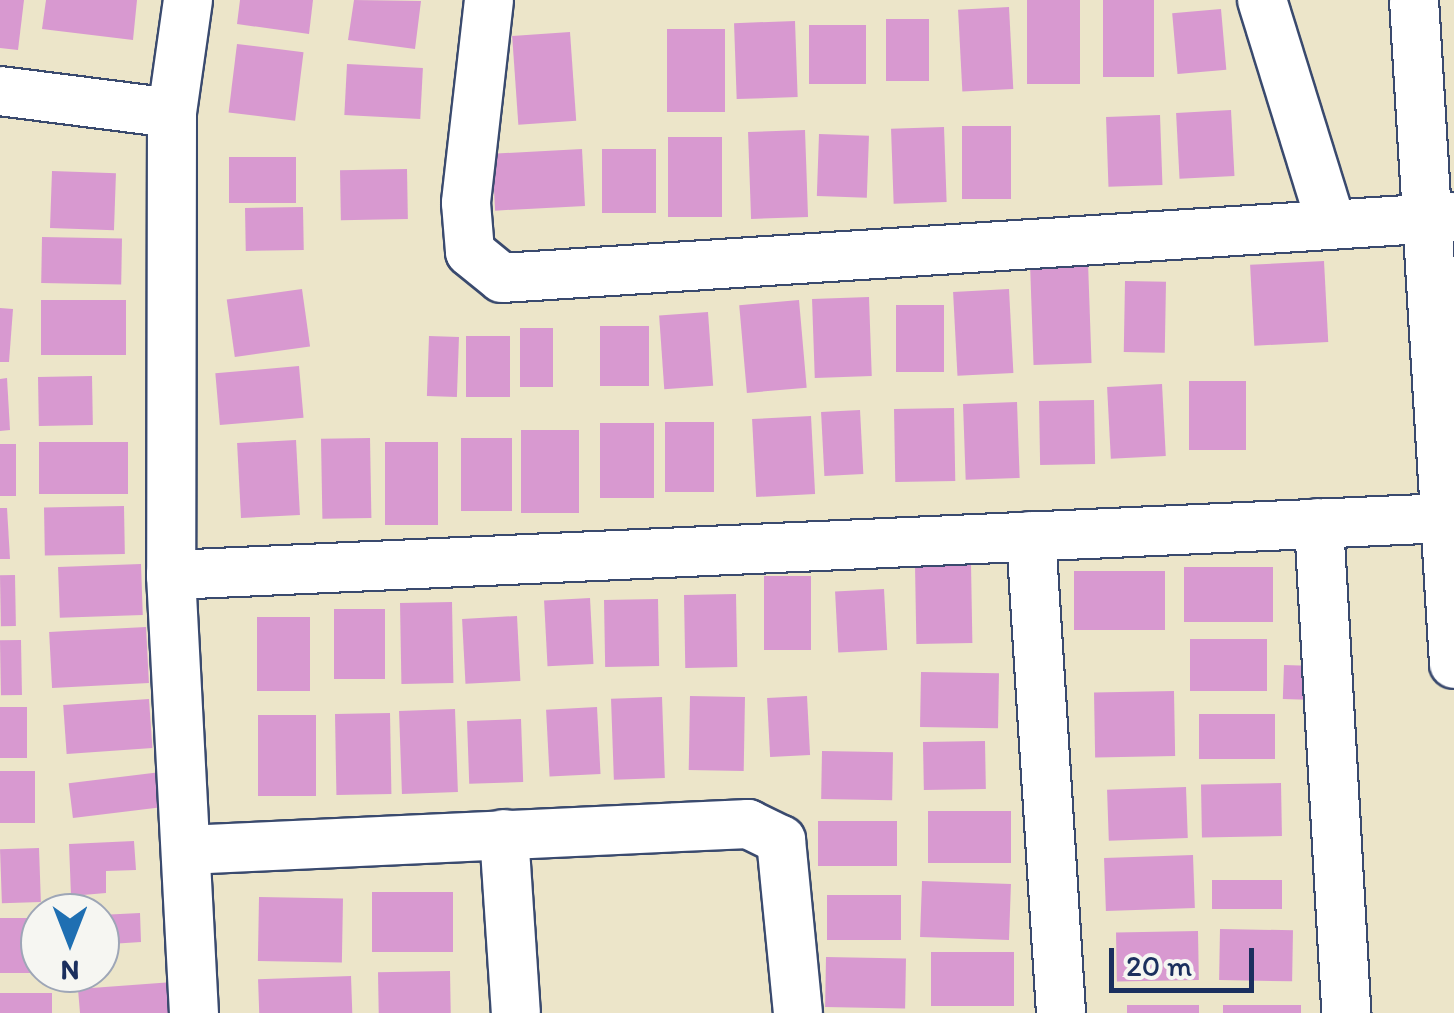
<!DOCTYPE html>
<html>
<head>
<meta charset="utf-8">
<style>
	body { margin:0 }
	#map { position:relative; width:1454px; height:1013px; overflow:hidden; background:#ece5c9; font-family:Itim,sans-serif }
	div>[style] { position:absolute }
	.building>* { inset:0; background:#d899d0; transform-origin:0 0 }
	.roads { filter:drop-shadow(2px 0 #3a4a6e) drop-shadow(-2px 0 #3a4a6e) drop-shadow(0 2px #3a4a6e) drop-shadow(0 -2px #3a4a6e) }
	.street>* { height:48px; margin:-24px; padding:0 24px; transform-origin:24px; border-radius:24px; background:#fff }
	span { translate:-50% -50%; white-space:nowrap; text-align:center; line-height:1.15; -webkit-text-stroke:10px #f6f6f2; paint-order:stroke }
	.north { position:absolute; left:20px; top:893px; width:100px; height:100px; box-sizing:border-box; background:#f6f6f2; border:2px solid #9ea6b7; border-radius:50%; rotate:180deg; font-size:28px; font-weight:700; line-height:40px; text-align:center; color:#1b2f5e }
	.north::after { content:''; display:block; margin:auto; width:35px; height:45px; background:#1f6fb2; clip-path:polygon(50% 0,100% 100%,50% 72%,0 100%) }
	.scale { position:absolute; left:1109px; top:948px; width:145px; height:45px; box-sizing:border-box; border:5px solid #1b2f5e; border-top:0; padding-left:12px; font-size:30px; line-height:35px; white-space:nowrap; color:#1b2f5e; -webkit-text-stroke:8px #f6f6f2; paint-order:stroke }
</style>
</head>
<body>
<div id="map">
	<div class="building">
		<div style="clip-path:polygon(0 0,24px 0,18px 50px,0 48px)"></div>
		<div style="clip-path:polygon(46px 0,137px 0,133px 40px,42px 29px)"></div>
		<div style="clip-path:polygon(240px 0,313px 0,309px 34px,237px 24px)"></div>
		<div style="clip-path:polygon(354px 0,421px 1px,415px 49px,348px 40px)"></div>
		<div style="left:1027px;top:0;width:53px;height:84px"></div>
		<div style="left:1103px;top:0;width:51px;height:77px"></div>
		<div style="left:1009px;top:7px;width:82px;height:51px;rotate:87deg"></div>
		<div style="left:1221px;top:9px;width:61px;height:49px;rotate:85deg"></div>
		<div style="left:886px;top:19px;width:43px;height:62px"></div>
		<div style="left:795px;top:21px;width:76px;height:61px;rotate:88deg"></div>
		<div style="left:809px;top:25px;width:57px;height:59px"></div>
		<div style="left:667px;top:29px;width:58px;height:83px"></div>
		<div style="left:570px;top:32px;width:89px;height:58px;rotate:86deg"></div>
		<div style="left:237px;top:44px;width:67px;height:69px;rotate:7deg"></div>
		<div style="left:347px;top:64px;width:76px;height:51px;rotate:3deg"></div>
		<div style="left:1231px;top:110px;width:66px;height:55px;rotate:87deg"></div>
		<div style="left:1160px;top:115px;width:70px;height:54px;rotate:88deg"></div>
		<div style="left:962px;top:126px;width:49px;height:73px"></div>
		<div style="left:944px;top:127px;width:75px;height:53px;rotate:88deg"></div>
		<div style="left:805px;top:130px;width:87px;height:57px;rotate:88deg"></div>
		<div style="left:819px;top:134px;width:50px;height:62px;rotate:2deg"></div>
		<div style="left:668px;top:137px;width:54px;height:80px"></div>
		<div style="left:582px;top:149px;width:57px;height:90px;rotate:87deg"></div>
		<div style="left:656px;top:149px;width:64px;height:54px;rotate:90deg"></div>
		<div style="left:229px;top:157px;width:67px;height:46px"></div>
		<div style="left:407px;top:169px;width:50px;height:67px;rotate:89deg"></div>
		<div style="left:52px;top:171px;width:64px;height:57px;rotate:2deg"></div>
		<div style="left:303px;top:207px;width:43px;height:58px;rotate:89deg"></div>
		<div style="left:42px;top:237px;width:80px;height:46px;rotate:1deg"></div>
		<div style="left:1324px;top:261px;width:81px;height:74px;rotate:87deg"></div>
		<div style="left:1088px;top:262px;width:101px;height:58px;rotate:88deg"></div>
		<div style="left:1125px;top:281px;width:41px;height:71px;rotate:1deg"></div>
		<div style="left:302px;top:289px;width:58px;height:76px;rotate:82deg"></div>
		<div style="left:1009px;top:289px;width:84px;height:56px;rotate:87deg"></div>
		<div style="left:869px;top:297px;width:79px;height:57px;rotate:88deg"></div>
		<div style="left:41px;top:300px;width:85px;height:55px"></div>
		<div style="left:799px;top:300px;width:88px;height:60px;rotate:85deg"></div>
		<div style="left:896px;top:305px;width:48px;height:67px"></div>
		<div style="clip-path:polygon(0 308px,13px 309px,9px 362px,0 362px)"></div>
		<div style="left:708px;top:312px;width:74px;height:49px;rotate:86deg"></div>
		<div style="left:600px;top:326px;width:49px;height:60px"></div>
		<div style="left:520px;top:328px;width:33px;height:59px"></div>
		<div style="left:429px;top:336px;width:30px;height:60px;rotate:2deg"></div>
		<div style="left:466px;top:336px;width:44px;height:61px"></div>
		<div style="left:299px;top:366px;width:52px;height:84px;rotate:85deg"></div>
		<div style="left:92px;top:376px;width:49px;height:54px;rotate:89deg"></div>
		<div style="clip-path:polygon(7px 378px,10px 430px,0 431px,0 379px)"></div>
		<div style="left:1189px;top:381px;width:57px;height:69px"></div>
		<div style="left:1162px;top:384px;width:72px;height:55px;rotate:87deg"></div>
		<div style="left:1094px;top:400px;width:64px;height:55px;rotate:89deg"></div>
		<div style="left:1017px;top:402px;width:76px;height:54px;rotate:88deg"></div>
		<div style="left:954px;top:408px;width:73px;height:60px;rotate:89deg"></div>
		<div style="left:860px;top:410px;width:64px;height:39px;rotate:87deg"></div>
		<div style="left:811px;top:416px;width:78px;height:59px;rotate:87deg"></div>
		<div style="left:665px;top:422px;width:49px;height:70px"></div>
		<div style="left:600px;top:423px;width:54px;height:75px"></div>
		<div style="left:521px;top:430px;width:58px;height:83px"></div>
		<div style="left:370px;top:438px;width:80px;height:49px;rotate:89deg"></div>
		<div style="left:512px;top:438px;width:73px;height:51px;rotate:90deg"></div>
		<div style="left:296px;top:440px;width:75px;height:59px;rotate:87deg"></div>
		<div style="left:39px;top:442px;width:89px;height:52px"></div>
		<div style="left:385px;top:442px;width:53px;height:83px"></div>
		<div style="left:0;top:444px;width:16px;height:52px"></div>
		<div style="left:124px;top:506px;width:48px;height:80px;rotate:89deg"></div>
		<div style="clip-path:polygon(0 508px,7px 508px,10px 559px,0 559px)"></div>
		<div style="left:141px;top:564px;width:51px;height:83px;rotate:88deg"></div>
		<div style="left:971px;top:564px;width:79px;height:56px;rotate:89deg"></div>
		<div style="left:1184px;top:567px;width:89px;height:55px"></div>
		<div style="left:1074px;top:571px;width:91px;height:59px"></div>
		<div style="left:15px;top:575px;width:51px;height:15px;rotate:89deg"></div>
		<div style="left:764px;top:576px;width:47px;height:74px"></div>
		<div style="left:884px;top:589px;width:61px;height:49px;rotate:87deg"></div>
		<div style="left:736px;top:594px;width:73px;height:52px;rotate:89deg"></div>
		<div style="left:590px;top:598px;width:66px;height:46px;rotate:87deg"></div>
		<div style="left:658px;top:599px;width:67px;height:54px;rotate:89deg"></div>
		<div style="left:452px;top:602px;width:81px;height:52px;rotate:89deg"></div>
		<div style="left:334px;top:609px;width:51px;height:70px"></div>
		<div style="left:517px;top:616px;width:65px;height:55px;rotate:87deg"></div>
		<div style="left:257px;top:617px;width:53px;height:74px"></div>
		<div style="left:146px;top:627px;width:56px;height:97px;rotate:87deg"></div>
		<div style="left:1190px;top:639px;width:77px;height:52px"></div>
		<div style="left:21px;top:640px;width:55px;height:21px;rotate:89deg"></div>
		<div style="left:1284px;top:665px;width:24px;height:34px;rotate:2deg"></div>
		<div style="left:921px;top:672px;width:78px;height:55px;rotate:1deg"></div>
		<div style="left:1174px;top:691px;width:65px;height:80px;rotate:89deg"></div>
		<div style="left:690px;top:696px;width:55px;height:74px;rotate:1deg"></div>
		<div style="left:807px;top:696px;width:59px;height:40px;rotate:87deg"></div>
		<div style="left:662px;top:697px;width:81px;height:51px;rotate:88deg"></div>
		<div style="left:149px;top:699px;width:49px;height:86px;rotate:86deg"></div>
		<div style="left:0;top:707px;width:27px;height:51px"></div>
		<div style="left:597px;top:707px;width:67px;height:51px;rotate:87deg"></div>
		<div style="left:455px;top:709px;width:83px;height:56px;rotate:88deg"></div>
		<div style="left:390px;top:713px;width:81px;height:55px;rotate:89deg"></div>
		<div style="left:1199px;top:714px;width:76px;height:45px"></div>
		<div style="left:258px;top:715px;width:58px;height:81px"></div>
		<div style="left:521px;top:719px;width:63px;height:54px;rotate:88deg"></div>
		<div style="left:985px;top:741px;width:48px;height:62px;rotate:89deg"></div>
		<div style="left:822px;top:751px;width:71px;height:48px;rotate:1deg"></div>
		<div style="left:0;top:771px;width:35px;height:52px"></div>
		<div style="left:161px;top:772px;width:35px;height:93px;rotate:83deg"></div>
		<div style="left:1281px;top:783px;width:53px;height:80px;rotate:89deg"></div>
		<div style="left:1186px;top:787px;width:51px;height:79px;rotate:88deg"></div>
		<div style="left:1011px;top:811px;width:52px;height:83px;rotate:90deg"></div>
		<div style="left:897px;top:821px;width:45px;height:79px;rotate:90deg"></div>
		<div style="clip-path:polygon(134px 841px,136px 870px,106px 871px,106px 893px,71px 896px,69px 844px)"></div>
		<div style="left:39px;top:848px;width:54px;height:39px;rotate:88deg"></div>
		<div style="left:1193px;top:855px;width:53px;height:89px;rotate:88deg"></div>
		<div style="left:1212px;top:880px;width:70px;height:29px"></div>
		<div style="left:922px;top:881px;width:89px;height:56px;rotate:2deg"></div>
		<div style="left:372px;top:892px;width:81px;height:60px"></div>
		<div style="left:827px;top:895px;width:74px;height:45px"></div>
		<div style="left:259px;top:897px;width:84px;height:64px;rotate:1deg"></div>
		<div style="clip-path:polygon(140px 913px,141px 942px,110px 944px,112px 966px,100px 967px,100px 915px)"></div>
		<div style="left:40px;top:918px;width:55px;height:40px;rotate:90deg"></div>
		<div style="left:1220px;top:929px;width:73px;height:51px;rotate:1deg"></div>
		<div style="left:1198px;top:931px;width:49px;height:82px;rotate:89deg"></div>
		<div style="left:931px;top:952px;width:83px;height:54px"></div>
		<div style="left:826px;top:957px;width:80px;height:50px;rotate:1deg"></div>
		<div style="left:450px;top:971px;width:42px;height:72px;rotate:89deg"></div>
		<div style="left:351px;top:976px;width:37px;height:93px;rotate:88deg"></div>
		<div style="clip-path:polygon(173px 982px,175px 1013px,80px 1013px,78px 989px)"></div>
		<div style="left:0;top:993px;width:52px;height:20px"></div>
		<div style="left:1127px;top:1005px;width:72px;height:8px"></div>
		<div style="left:1223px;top:1005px;width:78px;height:8px"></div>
	</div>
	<div class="roads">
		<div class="street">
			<div style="left:188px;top:0;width:114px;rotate:98.1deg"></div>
			<div style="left:172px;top:113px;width:462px;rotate:90.1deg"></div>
			<div style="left:171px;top:575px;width:439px;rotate:87deg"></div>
			<div style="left:489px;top:0;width:204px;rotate:96.5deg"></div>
			<div style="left:466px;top:203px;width:49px;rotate:85.3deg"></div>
			<div style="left:470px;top:252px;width:41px;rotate:39.1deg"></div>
			<div style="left:502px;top:278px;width:954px;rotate:-3.67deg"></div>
			<div style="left:1262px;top:0;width:233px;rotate:72.8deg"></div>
			<div style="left:1414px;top:0;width:665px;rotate:86.55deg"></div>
			<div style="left:0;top:91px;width:173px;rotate:7.3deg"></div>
			<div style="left:1319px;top:523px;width:491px;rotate:86.8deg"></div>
			<div style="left:1031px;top:536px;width:478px;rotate:86.4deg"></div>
			<div style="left:171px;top:575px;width:1274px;rotate:-2.56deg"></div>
			<div style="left:504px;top:834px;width:179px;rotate:86.2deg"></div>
			<div style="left:186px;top:850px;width:563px;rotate:-2.65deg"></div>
			<div style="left:748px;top:824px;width:37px;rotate:26deg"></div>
			<div style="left:781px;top:840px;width:174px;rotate:84.4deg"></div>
		</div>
	</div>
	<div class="north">N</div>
	<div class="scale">20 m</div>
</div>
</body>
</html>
